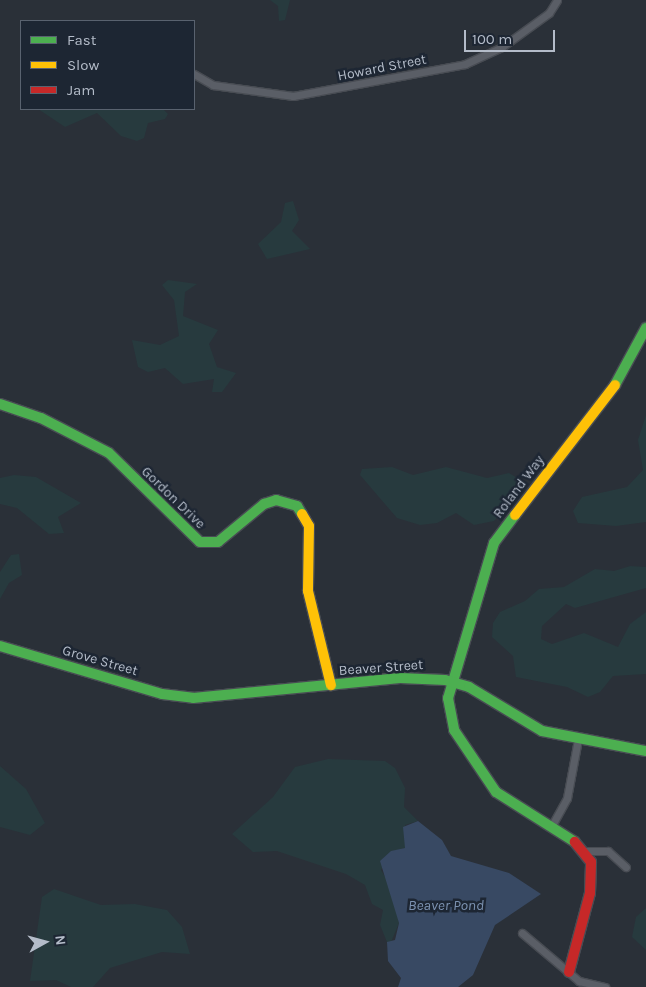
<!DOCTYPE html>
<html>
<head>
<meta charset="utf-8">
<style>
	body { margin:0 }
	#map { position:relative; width:646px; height:987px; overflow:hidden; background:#2a3038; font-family:Karla,sans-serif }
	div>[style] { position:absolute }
	.green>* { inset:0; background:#273a3e }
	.water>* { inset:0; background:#384963 }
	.roads { filter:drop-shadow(1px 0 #484c53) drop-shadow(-1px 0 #484c53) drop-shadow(0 1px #484c53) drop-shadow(0 -1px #484c53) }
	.street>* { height:7px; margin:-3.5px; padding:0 3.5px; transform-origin:3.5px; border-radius:3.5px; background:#5a5e66 }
	.fast>* { height:10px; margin:-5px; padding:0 5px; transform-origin:5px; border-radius:5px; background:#4caf50 }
	.slow>* { height:10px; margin:-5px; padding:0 5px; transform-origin:5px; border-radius:5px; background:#ffc107 }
	.jam>* { height:10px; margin:-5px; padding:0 5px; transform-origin:5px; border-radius:5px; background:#c62828 }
	span { translate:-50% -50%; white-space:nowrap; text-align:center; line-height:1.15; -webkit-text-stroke:5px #1d2633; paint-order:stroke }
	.street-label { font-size:14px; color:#b4bcc9 }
	.water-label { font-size:15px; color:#7c92b1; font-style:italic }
	.legend { position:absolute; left:20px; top:20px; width:175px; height:90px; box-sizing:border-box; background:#1d2633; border:1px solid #59626f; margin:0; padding:6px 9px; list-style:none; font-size:15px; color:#b4bcc9 }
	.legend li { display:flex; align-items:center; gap:10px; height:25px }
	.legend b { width:25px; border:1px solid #59626f }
	.north { position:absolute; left:20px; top:917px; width:50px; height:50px; -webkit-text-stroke:4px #1d2633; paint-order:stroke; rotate:83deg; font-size:14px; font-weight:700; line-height:20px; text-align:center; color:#b4bcc9 }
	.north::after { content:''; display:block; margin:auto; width:18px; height:22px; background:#b4bcc9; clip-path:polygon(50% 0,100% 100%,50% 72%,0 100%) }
	.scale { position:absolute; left:464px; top:30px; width:91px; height:22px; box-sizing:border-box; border:2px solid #b4bcc9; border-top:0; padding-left:6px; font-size:15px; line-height:18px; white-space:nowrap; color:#b4bcc9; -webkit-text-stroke:4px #1d2633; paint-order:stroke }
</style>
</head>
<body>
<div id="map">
	<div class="green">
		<div style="clip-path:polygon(270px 0,290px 0,285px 20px,279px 21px,278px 6px)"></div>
		<div style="clip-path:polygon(38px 109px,163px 109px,168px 114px,165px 119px,148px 123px,144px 138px,137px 141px,121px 136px,97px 113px,65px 127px)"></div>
		<div style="clip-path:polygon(293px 201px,299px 220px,292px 231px,310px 249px,267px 259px,258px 244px,281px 222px,285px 203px)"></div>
		<div style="clip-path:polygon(168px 280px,197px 284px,185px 292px,183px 316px,218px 330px,209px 344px,217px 367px,236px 373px,222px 392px,212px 392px,214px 379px,183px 384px,165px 368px,148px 372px,138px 367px,132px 340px,160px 345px,179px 336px,174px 300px,162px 285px)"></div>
		<div style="clip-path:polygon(646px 415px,646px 522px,616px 526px,578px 523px,573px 511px,582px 497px,627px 487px,643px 470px,638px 440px)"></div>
		<div style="clip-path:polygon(392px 467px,413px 475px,446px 467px,487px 478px,509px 473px,527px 484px,494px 521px,474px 525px,456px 513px,437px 523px,420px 525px,397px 518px,360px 475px,362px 469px)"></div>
		<div style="clip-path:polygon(14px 475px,36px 477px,81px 503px,58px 517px,64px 533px,49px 534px,17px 508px,0 504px,0 478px)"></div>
		<div style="clip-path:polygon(19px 554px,22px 575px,9px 583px,0 599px,0 572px,11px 555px)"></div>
		<div style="clip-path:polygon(630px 566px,646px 567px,646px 588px,575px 608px,566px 604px,542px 626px,541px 639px,552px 644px,584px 633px,618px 647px,630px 624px,646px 612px,646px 674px,613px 676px,600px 692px,588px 697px,567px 687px,516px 677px,513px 656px,492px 637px,493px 623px,500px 612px,525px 601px,539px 589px,564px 587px,595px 569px,614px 571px)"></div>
		<div style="clip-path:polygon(328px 759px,385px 761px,395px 768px,405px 788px,404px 807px,418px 821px,405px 825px,405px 848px,391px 852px,381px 870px,393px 890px,399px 923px,391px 942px,387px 942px,380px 925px,383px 910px,372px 904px,365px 885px,346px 874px,277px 851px,253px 852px,232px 834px,273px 797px,295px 767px)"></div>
		<div style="clip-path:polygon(0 766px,26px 789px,45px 823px,30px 835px,0 827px)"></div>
		<div style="clip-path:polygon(54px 889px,101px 905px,135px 904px,167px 910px,182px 927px,190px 954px,162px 952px,110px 968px,93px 987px,71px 987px,56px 980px,30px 981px,42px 897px)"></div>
		<div style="clip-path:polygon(646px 908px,646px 950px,632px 937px,636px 917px)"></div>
	</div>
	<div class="water">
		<div style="clip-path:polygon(418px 821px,442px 840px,451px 856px,509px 873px,541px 894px,495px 925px,473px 975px,458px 987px,398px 987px,401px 978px,388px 961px,387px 942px,395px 940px,399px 923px,380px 861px,391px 851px,405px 848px,403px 827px)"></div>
	</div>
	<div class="roads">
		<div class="street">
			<div style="left:194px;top:74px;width:22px;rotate:30deg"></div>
			<div style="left:213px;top:85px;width:81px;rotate:7.8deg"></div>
			<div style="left:293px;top:96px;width:175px;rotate:-10.5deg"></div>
			<div style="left:465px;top:64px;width:41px;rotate:-24.7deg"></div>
			<div style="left:502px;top:47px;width:58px;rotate:-35.9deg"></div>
			<div style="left:549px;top:13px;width:15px;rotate:-58deg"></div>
			<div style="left:551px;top:827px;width:33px;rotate:-61deg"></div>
			<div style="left:567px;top:798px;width:60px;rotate:-79.4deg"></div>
			<div style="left:585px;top:851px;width:23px"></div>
			<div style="left:608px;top:851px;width:24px;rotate:42deg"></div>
			<div style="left:522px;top:933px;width:75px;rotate:40.1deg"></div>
			<div style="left:579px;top:981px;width:27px;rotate:13deg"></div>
		</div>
		<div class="fast">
			<div style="left:615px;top:385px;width:65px;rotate:-61.5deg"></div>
			<div style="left:0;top:404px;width:43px;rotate:18.9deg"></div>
			<div style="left:41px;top:418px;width:76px;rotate:27.2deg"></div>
			<div style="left:109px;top:453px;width:127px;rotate:44.4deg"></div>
			<div style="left:200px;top:542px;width:18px"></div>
			<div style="left:218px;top:542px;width:60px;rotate:-39.6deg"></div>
			<div style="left:264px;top:504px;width:13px;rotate:-18deg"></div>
			<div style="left:276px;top:500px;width:22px;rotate:16deg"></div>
			<div style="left:297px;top:506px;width:9px;rotate:58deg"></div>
			<div style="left:515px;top:515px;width:35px;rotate:127deg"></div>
			<div style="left:494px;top:543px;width:162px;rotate:106.5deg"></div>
			<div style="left:448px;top:698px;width:33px;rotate:79deg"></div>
			<div style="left:454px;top:730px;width:75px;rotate:55.9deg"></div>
			<div style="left:496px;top:792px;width:93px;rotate:32.3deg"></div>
			<div style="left:0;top:646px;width:169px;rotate:16.5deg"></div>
			<div style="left:162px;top:694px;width:31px;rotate:7deg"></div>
			<div style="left:193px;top:698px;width:208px;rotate:-5.5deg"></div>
			<div style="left:400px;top:678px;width:45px;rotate:2.5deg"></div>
			<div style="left:445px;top:680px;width:25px;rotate:16deg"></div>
			<div style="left:469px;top:687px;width:85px;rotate:31.1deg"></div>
			<div style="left:542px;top:731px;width:106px;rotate:10.9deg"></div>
		</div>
		<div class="slow">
			<div style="left:302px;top:514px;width:14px;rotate:60deg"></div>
			<div style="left:309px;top:526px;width:65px;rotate:90.9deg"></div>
			<div style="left:308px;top:591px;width:97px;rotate:76.3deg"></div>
			<div style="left:515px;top:515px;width:164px;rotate:-52.4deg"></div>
		</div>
		<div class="jam">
			<div style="left:569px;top:972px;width:82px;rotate:-75.1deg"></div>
			<div style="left:590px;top:893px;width:31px;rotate:-88deg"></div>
			<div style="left:591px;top:862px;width:26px;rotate:-129deg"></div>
		</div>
	</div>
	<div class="street-label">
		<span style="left:382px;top:68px;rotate:-11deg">Howard Street</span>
		<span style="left:519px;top:487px;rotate:-53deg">Roland Way</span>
		<span style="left:173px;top:498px;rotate:44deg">Gordon Drive</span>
		<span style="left:100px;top:661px;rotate:16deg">Grove Street</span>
		<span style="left:381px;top:668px;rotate:-4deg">Beaver Street</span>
	</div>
	<div class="water-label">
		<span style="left:446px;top:906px">Beaver Pond</span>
	</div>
	<ul class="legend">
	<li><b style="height:6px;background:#4caf50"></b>Fast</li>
	<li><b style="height:6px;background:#ffc107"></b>Slow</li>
	<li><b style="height:6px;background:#c62828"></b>Jam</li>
	</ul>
	<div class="north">N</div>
	<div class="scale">100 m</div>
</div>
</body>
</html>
